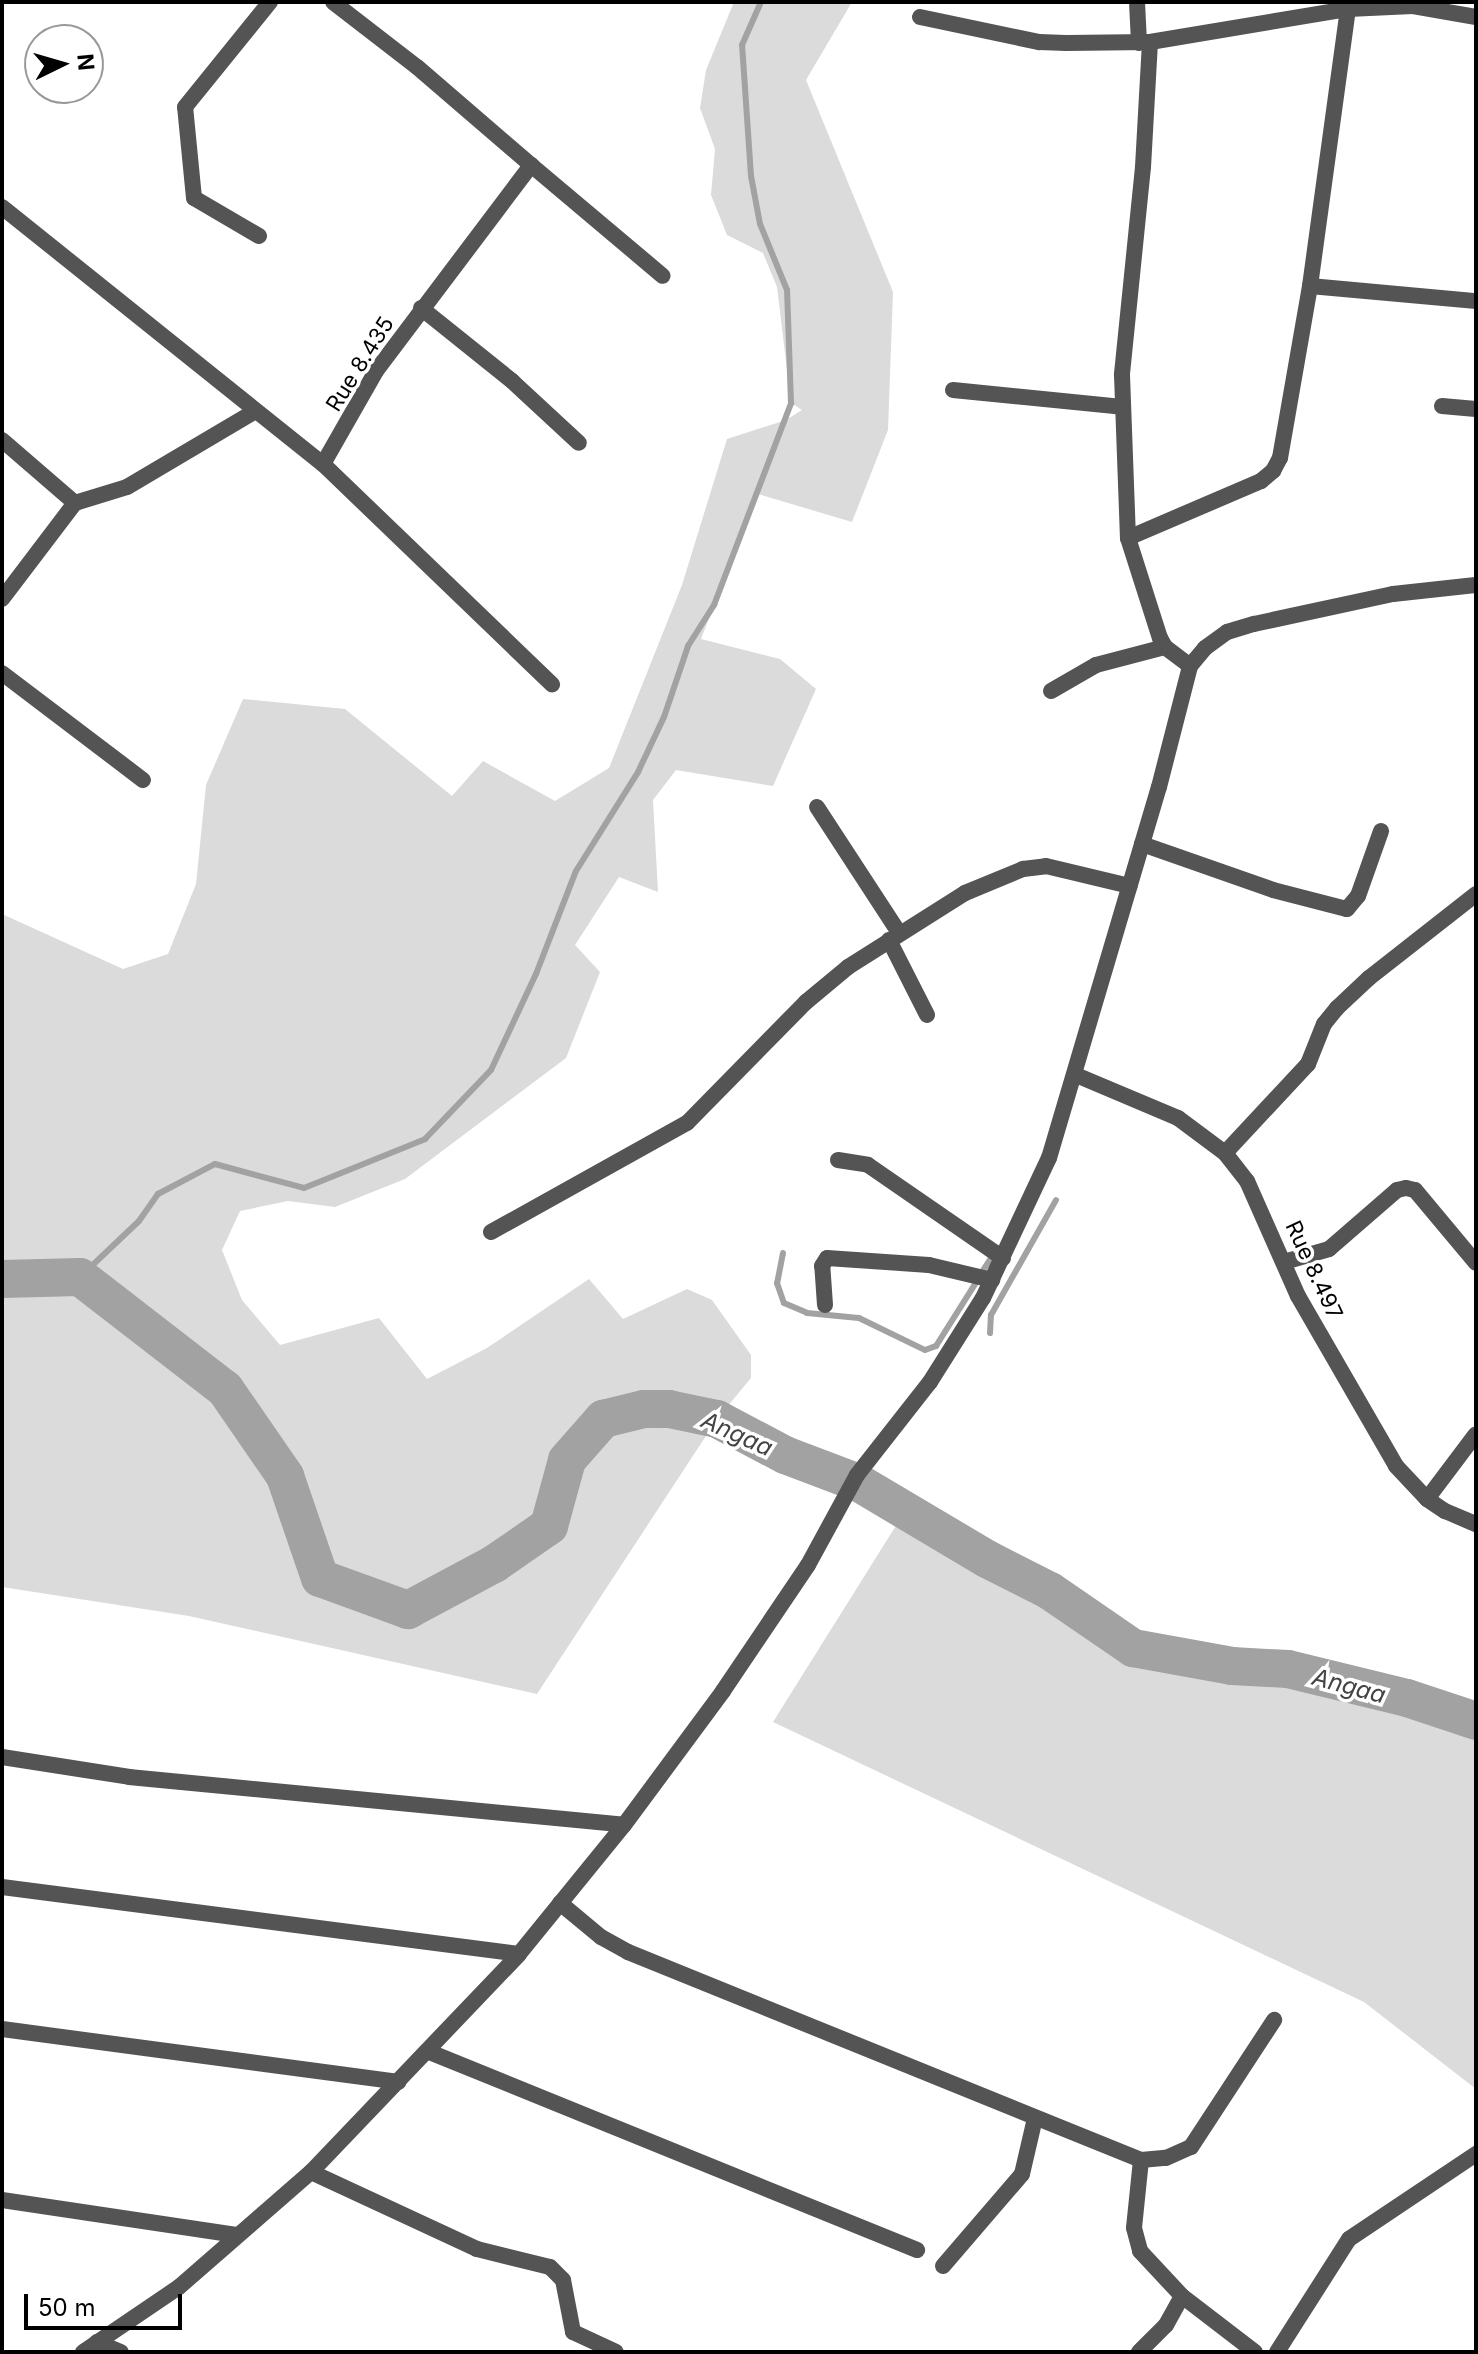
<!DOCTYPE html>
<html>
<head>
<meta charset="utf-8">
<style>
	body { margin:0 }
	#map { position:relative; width:1478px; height:2354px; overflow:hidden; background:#fff; font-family:Inter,sans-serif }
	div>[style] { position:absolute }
	.green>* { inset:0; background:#dbdbdb }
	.stream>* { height:6px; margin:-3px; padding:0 3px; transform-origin:3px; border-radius:3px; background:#a2a2a2 }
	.river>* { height:38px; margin:-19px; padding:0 19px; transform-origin:19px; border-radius:19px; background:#a2a2a2 }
	.minor>* { height:16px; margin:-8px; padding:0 8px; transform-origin:8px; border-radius:8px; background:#545454 }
	.tertiary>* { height:16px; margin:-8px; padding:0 8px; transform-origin:8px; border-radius:8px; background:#545454 }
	span { translate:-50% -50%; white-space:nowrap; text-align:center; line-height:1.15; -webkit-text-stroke:7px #fff; paint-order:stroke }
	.street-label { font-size:22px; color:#000 }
	.water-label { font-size:24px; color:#434343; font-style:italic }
	.frame { position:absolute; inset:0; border:4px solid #000; pointer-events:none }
	.north { position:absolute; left:24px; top:24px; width:80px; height:80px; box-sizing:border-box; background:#fff; border:2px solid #999; border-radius:50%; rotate:85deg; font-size:22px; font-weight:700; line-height:32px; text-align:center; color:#000 }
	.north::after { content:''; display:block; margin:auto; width:28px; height:36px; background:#000; clip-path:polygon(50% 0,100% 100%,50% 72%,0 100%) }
	.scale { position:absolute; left:24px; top:2294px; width:158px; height:36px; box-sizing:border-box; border:4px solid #000; border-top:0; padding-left:10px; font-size:24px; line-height:28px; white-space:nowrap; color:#000; -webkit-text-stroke:6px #fff; paint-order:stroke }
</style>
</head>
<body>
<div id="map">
	<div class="green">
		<div style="clip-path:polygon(734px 2px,852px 2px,806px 80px,893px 292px,888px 430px,852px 522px,758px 494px,701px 639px,780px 659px,816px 689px,773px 786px,676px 770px,653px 800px,658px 892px,619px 877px,575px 945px,600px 972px,566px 1058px,405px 1179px,335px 1207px,288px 1201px,240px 1211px,222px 1250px,242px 1300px,280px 1345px,379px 1318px,427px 1379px,487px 1348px,589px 1279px,623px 1319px,687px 1289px,712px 1300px,751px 1355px,751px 1378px,717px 1419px,537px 1694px,189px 1616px,2px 1587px,2px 914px,123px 969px,168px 954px,196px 884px,206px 785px,243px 699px,345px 709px,452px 796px,483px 761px,555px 801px,609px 768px,682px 585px,727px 439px,786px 420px,802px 410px,791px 403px,777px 287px,763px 253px,727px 235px,711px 195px,715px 149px,700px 108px,706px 70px)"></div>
		<div style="clip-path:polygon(907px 1508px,987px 1559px,1050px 1591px,1133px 1648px,1232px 1666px,1288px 1669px,1407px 1698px,1476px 1721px,1476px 2089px,1364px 2002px,773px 1722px)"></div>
	</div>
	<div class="stream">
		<div style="left:783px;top:1253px;width:31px;rotate:101deg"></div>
		<div style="left:777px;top:1283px;width:21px;rotate:71deg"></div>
		<div style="left:784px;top:1303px;width:25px;rotate:23deg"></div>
		<div style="left:807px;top:1313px;width:52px;rotate:5.5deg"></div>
		<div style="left:859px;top:1318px;width:73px;rotate:25.9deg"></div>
		<div style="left:925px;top:1350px;width:12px;rotate:-20deg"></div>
		<div style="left:936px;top:1346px;width:77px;rotate:-57.8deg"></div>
		<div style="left:980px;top:1275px;width:24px;rotate:-57deg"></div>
		<div style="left:80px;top:1277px;width:81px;rotate:-43.5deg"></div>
		<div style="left:139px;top:1221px;width:33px;rotate:-55deg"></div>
		<div style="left:158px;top:1194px;width:64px;rotate:-27.8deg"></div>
		<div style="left:215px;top:1164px;width:92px;rotate:15.1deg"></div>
		<div style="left:304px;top:1188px;width:131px;rotate:-22deg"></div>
		<div style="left:425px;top:1139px;width:95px;rotate:-46.3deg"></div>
		<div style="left:491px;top:1070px;width:106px;rotate:-64.9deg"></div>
		<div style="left:536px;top:974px;width:110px;rotate:-68.8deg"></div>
		<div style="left:576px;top:871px;width:117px;rotate:-57.9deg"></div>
		<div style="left:638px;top:772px;width:61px;rotate:-64.7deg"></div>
		<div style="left:664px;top:717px;width:75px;rotate:-71.3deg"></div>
		<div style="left:688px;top:646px;width:49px;rotate:-57.6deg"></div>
		<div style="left:714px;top:605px;width:216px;rotate:-69.1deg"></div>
		<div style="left:791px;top:403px;width:113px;rotate:-92deg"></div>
		<div style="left:787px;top:290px;width:71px;rotate:-112.2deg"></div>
		<div style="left:760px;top:224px;width:49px;rotate:-100.6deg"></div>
		<div style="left:751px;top:176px;width:131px;rotate:-93.9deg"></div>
		<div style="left:742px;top:45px;width:47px;rotate:-66.2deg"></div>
		<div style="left:990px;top:1333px;width:18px;rotate:-87deg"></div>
		<div style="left:991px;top:1315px;width:132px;rotate:-60.5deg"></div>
	</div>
	<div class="river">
		<div style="left:2px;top:1279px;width:78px;rotate:-1.5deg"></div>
		<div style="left:80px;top:1277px;width:183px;rotate:37.7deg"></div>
		<div style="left:225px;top:1389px;width:106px;rotate:55.4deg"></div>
		<div style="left:285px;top:1476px;width:108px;rotate:71.1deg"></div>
		<div style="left:320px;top:1578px;width:94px;rotate:20deg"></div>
		<div style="left:408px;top:1610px;width:98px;rotate:-28.1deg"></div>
		<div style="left:494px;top:1564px;width:67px;rotate:-34.6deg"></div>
		<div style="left:549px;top:1526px;width:68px;rotate:-74.7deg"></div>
		<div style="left:567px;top:1460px;width:55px;rotate:-48.7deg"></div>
		<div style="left:603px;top:1419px;width:42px;rotate:-13.7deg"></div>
		<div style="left:644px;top:1409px;width:25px"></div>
		<div style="left:669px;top:1409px;width:49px;rotate:11.8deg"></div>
		<div style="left:717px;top:1419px;width:77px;rotate:27.9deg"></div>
		<div style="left:785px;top:1455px;width:79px;rotate:20.7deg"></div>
		<div style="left:859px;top:1483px;width:149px;rotate:30.7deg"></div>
		<div style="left:987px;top:1559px;width:71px;rotate:26.9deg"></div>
		<div style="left:1050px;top:1591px;width:101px;rotate:34.5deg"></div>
		<div style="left:1133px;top:1648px;width:101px;rotate:10.3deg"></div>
		<div style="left:1232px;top:1666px;width:56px;rotate:3.1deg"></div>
		<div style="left:1288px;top:1669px;width:122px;rotate:13.7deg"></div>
		<div style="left:1407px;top:1698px;width:73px;rotate:18.4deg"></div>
	</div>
	<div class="minor">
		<div style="left:1137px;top:2px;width:41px;rotate:87.2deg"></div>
		<div style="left:920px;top:17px;width:122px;rotate:11.9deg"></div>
		<div style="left:1039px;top:42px;width:27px;rotate:2deg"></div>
		<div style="left:1066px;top:43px;width:84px;rotate:-0.7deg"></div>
		<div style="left:1150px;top:42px;width:201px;rotate:-9.5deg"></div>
		<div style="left:1348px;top:9px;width:65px;rotate:-2.6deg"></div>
		<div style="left:1413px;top:6px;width:64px;rotate:9.9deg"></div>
		<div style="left:1150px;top:42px;width:125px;rotate:93.2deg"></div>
		<div style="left:1143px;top:167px;width:209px;rotate:95.8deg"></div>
		<div style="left:1122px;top:375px;width:163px;rotate:87.9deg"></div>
		<div style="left:1128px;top:538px;width:105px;rotate:72.3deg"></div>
		<div style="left:1160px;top:638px;width:10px;rotate:61deg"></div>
		<div style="left:1165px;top:647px;width:31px;rotate:37deg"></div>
		<div style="left:531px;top:165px;width:172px;rotate:40.1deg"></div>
		<div style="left:2px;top:207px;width:411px;rotate:38.7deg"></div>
		<div style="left:323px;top:464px;width:107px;rotate:-60.3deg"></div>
		<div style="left:376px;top:371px;width:258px;rotate:-53deg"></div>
		<div style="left:531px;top:165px;width:150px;rotate:-139.3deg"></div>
		<div style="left:417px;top:67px;width:106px;rotate:-142.3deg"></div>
		<div style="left:259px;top:236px;width:75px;rotate:-149.7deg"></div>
		<div style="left:194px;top:198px;width:91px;rotate:-95.6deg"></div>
		<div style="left:185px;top:107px;width:135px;rotate:-51deg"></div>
		<div style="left:1310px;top:286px;width:167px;rotate:5.2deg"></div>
		<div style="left:421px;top:308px;width:117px;rotate:38.7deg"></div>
		<div style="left:512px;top:381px;width:91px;rotate:42.8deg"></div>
		<div style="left:953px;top:390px;width:170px;rotate:5.7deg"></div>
		<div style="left:1442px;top:406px;width:34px;rotate:5deg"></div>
		<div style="left:2px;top:440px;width:96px;rotate:40.8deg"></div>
		<div style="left:75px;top:503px;width:54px;rotate:-17.1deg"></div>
		<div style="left:127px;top:487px;width:147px;rotate:-30.6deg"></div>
		<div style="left:323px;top:464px;width:318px;rotate:43.9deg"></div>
		<div style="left:1128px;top:538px;width:145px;rotate:-23.2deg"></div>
		<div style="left:1261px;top:481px;width:16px;rotate:-40deg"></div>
		<div style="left:1273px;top:471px;width:15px;rotate:-62deg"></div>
		<div style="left:1280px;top:458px;width:175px;rotate:-80.1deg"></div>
		<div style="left:1310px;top:286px;width:280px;rotate:-82.2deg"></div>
		<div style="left:2px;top:599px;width:121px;rotate:-52.8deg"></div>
		<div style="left:2px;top:673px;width:177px;rotate:37.2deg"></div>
		<div style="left:1051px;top:691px;width:52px;rotate:-30deg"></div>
		<div style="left:1096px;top:665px;width:71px;rotate:-14.6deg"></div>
		<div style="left:817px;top:807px;width:150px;rotate:56.9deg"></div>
		<div style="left:1142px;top:844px;width:139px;rotate:19.3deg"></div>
		<div style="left:1273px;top:890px;width:76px;rotate:14.4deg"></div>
		<div style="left:1347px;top:909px;width:17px;rotate:-50deg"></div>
		<div style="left:1358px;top:896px;width:69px;rotate:-70.5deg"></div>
		<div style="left:889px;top:940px;width:84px;rotate:63.1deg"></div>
		<div style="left:1076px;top:1075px;width:111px;rotate:22.9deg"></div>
		<div style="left:1178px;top:1118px;width:59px;rotate:36.7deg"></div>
		<div style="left:1225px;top:1153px;width:36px;rotate:52deg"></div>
		<div style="left:1247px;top:1181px;width:126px;rotate:66.1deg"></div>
		<div style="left:1298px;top:1296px;width:196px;rotate:60deg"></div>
		<div style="left:1396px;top:1466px;width:45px;rotate:46.8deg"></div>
		<div style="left:1427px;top:1499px;width:22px;rotate:34deg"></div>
		<div style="left:1445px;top:1511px;width:34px;rotate:23deg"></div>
		<div style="left:1225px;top:1153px;width:122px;rotate:-47deg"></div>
		<div style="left:1308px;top:1064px;width:43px;rotate:-68.2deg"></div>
		<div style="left:1324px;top:1024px;width:21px;rotate:-51deg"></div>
		<div style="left:1337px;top:1008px;width:44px;rotate:-43.2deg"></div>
		<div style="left:1369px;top:978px;width:136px;rotate:-38.1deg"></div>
		<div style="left:838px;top:1160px;width:30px;rotate:9deg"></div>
		<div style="left:868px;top:1165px;width:164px;rotate:34.6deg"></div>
		<div style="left:491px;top:1232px;width:224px;rotate:-29.1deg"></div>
		<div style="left:687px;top:1123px;width:170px;rotate:-45.5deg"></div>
		<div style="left:806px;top:1002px;width:55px;rotate:-39.8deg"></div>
		<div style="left:848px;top:967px;width:138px;rotate:-32.3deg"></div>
		<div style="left:965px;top:893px;width:63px;rotate:-22.5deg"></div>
		<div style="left:1023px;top:869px;width:23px;rotate:-7deg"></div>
		<div style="left:1046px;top:866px;width:86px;rotate:13.4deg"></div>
		<div style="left:1284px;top:1262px;width:47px;rotate:-16.1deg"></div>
		<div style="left:1329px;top:1249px;width:90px;rotate:-40.9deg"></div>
		<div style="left:1397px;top:1190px;width:9px;rotate:-13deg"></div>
		<div style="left:1406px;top:1188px;width:9px;rotate:13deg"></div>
		<div style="left:1415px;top:1190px;width:95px;rotate:50.1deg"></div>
		<div style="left:825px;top:1305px;width:39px;rotate:-94deg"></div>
		<div style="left:822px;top:1266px;width:9px;rotate:-58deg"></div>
		<div style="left:827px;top:1258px;width:102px;rotate:3.9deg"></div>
		<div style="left:929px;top:1265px;width:65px;rotate:13.4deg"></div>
		<div style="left:1427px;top:1499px;width:81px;rotate:-53deg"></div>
		<div style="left:2px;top:1757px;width:129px;rotate:8.9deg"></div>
		<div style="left:129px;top:1777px;width:497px;rotate:5.5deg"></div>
		<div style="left:2px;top:1887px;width:521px;rotate:7.38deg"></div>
		<div style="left:560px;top:1903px;width:53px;rotate:39.7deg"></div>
		<div style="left:601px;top:1937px;width:31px;rotate:29deg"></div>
		<div style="left:628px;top:1952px;width:554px;rotate:22.07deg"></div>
		<div style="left:1141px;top:2160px;width:25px;rotate:-5deg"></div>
		<div style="left:1166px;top:2158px;width:27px;rotate:-24deg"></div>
		<div style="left:1191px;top:2147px;width:152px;rotate:-56.8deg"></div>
		<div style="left:2px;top:2029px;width:400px;rotate:7.6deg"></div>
		<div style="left:427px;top:2051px;width:529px;rotate:22.1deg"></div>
		<div style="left:1141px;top:2160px;width:68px;rotate:95.9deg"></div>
		<div style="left:1134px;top:2228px;width:24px;rotate:75deg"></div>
		<div style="left:1140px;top:2251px;width:62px;rotate:47deg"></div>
		<div style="left:1182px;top:2296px;width:92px;rotate:37.5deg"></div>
		<div style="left:311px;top:2172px;width:183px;rotate:24.9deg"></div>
		<div style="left:477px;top:2249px;width:75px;rotate:13.9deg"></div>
		<div style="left:550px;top:2267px;width:18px;rotate:45deg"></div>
		<div style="left:563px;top:2280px;width:53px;rotate:79.1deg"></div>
		<div style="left:573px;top:2332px;width:47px;rotate:24.9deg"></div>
		<div style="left:2px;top:2200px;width:237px;rotate:8.5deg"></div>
		<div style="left:943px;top:2266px;width:121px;rotate:-49.3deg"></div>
		<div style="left:1022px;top:2174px;width:57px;rotate:-76.9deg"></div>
		<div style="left:97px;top:2342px;width:26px;rotate:23deg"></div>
		<div style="left:1139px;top:2352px;width:38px;rotate:-45deg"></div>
		<div style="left:1166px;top:2325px;width:33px;rotate:-61deg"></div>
		<div style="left:1277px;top:2352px;width:134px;rotate:-57.5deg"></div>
		<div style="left:1349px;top:2239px;width:153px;rotate:-33.8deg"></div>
	</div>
	<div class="tertiary">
		<div style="left:83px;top:2352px;width:116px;rotate:-34.1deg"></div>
		<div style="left:179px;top:2287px;width:175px;rotate:-41.1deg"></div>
		<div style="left:311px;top:2172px;width:301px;rotate:-46.3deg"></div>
		<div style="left:519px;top:1954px;width:166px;rotate:-50.9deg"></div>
		<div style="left:624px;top:1825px;width:167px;rotate:-53.5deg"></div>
		<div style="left:723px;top:1691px;width:152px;rotate:-56deg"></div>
		<div style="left:808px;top:1565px;width:102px;rotate:-61.4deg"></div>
		<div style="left:857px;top:1475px;width:118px;rotate:-51.9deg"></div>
		<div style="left:930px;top:1382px;width:99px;rotate:-57.8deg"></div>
		<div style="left:983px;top:1298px;width:155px;rotate:-64.8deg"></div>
		<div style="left:1049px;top:1158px;width:387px;rotate:-73.5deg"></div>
		<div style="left:1159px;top:787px;width:125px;rotate:-75.6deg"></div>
		<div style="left:1190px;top:666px;width:23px;rotate:-50deg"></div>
		<div style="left:1205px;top:648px;width:27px;rotate:-36deg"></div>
		<div style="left:1227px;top:632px;width:28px;rotate:-17deg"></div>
		<div style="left:1254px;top:624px;width:142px;rotate:-12.2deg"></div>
		<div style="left:1393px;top:594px;width:83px;rotate:-6.2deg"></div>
	</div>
	<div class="street-label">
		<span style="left:360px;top:364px;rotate:-58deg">Rue 8.435</span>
		<span style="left:1314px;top:1270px;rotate:65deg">Rue 8.497</span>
	</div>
	<div class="water-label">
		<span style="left:737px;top:1434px;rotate:24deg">Angaa</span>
		<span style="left:1349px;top:1686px;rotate:15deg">Angaa</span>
	</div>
	<div class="frame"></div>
	<div class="north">N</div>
	<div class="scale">50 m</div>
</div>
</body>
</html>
